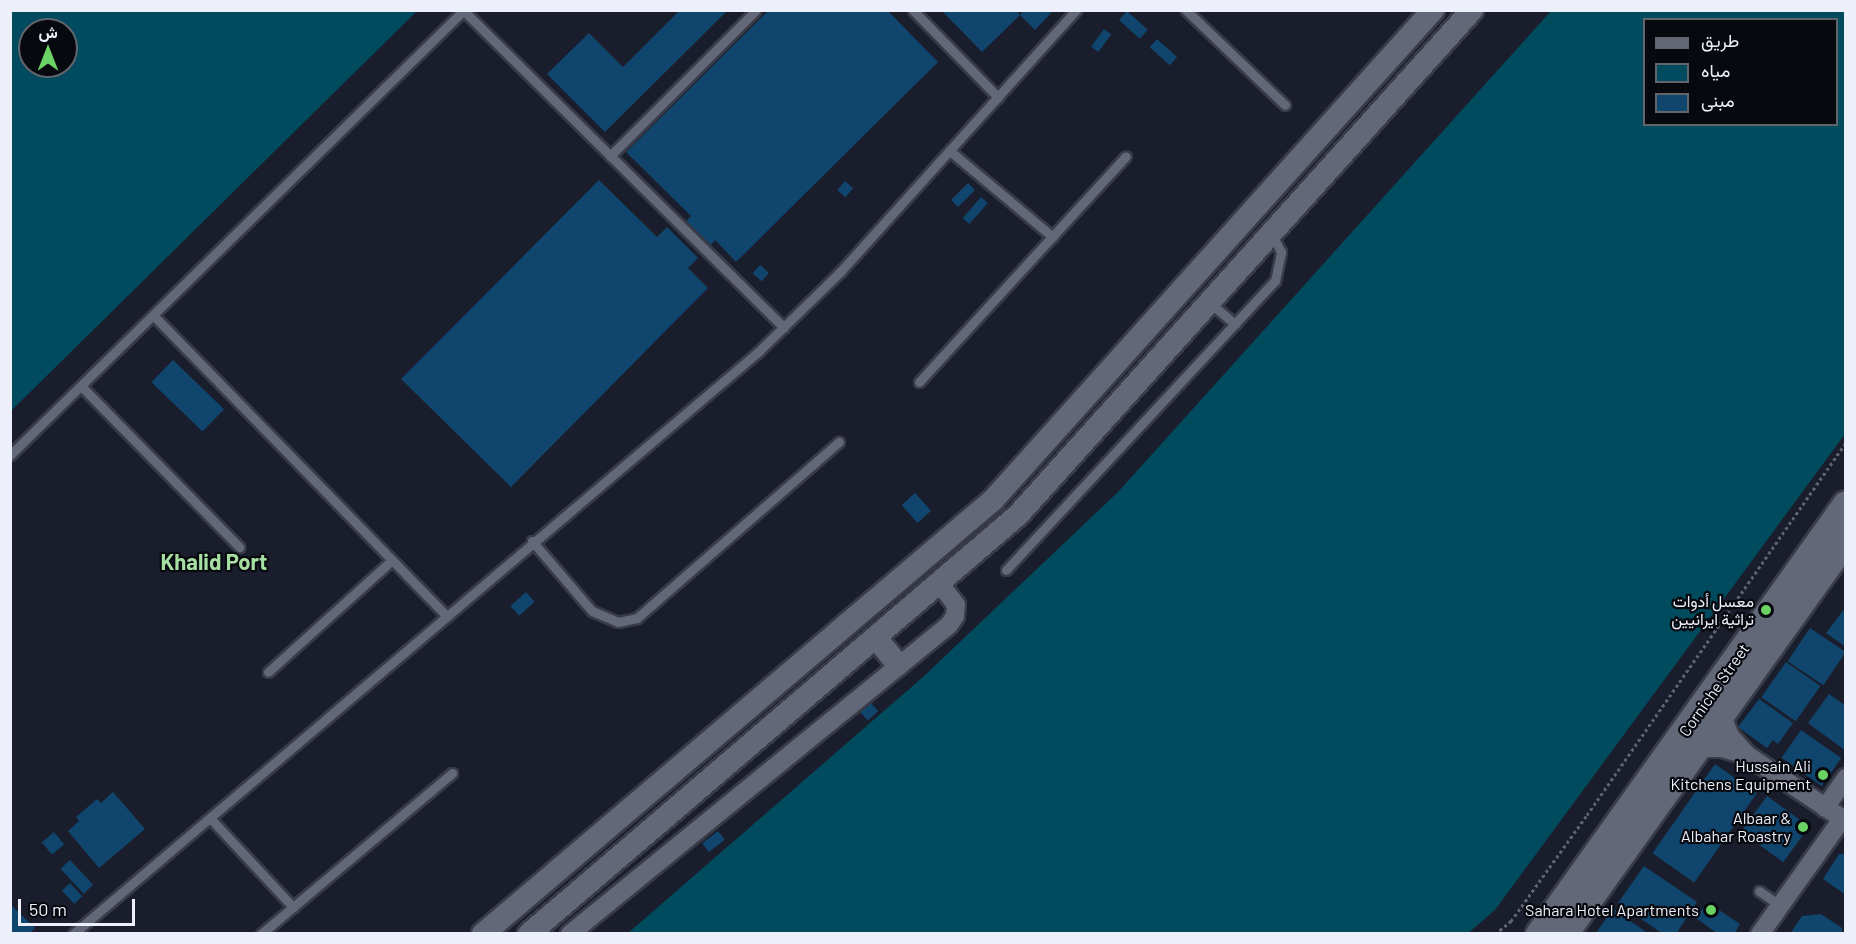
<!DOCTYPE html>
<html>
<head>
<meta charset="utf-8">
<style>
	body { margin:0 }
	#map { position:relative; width:1856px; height:944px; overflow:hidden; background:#1a1e2c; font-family:Barlow,Vazirmatn,sans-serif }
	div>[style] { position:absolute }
	.water>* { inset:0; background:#004b5d }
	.building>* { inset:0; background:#10456d; transform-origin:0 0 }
	.path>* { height:3px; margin-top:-1.5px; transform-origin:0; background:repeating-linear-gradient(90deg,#606370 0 3px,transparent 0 6px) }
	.roads { filter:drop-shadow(2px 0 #393b47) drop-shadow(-2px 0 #393b47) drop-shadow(0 2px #393b47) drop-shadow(0 -2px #393b47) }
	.service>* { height:9px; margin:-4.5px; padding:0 4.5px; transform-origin:4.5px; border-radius:4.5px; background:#636879 }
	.minor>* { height:18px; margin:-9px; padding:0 9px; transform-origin:9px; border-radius:9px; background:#636879 }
	.tertiary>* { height:22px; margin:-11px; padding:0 11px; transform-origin:11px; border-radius:11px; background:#636879 }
	.secondary>* { height:26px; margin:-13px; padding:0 13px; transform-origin:13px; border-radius:13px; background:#636879 }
	.dots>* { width:16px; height:16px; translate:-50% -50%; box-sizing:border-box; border:3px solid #07090f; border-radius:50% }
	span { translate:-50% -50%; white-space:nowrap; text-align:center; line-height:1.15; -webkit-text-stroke:4.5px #07090f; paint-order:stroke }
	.poi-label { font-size:16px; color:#edf0fa }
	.right { translate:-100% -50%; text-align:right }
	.street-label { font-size:16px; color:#edf0fa }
	.district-label { font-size:22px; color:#a7dea2; font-weight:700 }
	.frame { position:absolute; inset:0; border:12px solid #edf0fa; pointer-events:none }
	.legend { position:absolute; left:1643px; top:18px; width:195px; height:108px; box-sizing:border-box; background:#07090f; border:2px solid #63656d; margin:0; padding:8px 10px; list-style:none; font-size:18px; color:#edf0fa }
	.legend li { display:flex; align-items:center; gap:12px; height:30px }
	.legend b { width:30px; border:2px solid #63656d }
	.north { position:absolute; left:18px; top:18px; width:60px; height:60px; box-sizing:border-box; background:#07090f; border:2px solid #63656d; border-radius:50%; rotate:0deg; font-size:16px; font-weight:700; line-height:24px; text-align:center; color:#edf0fa }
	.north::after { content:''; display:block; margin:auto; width:21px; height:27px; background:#6ad363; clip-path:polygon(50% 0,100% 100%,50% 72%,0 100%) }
	.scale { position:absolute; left:18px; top:899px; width:117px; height:27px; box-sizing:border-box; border:3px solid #edf0fa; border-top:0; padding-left:8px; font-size:18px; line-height:21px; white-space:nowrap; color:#edf0fa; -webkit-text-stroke:4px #07090f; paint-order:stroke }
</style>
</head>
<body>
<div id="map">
	<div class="water">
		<div style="clip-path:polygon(evenodd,11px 10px,417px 10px,417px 11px,11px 411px,11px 10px,30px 30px,66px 30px,66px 66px,30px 66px,30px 30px)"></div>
		<div style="clip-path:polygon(evenodd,1551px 11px,1845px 11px,1845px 434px,1495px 910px,1467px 934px,628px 933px,923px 677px,1118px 492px,1551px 11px,1644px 20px,1836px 20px,1836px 124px,1644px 124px,1644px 20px)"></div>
	</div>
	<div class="building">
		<div style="clip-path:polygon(680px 10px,728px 10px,605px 132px,547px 74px,589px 33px,623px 67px)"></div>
		<div style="clip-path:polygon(769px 10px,887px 10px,938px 62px,736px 262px,715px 240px,711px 245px,686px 221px,691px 216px,626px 152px)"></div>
		<div style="clip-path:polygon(941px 10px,1016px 10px,1020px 15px,982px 52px)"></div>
		<div style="clip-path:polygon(1024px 10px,1054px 10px,1035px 30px,1020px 15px)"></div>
		<div style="left:1127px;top:11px;width:28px;height:12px;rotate:42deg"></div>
		<div style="left:1104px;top:29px;width:9px;height:22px;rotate:36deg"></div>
		<div style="left:1157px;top:39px;width:27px;height:11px;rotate:42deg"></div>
		<div style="clip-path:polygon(599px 180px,657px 237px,667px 227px,698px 258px,688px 268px,708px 288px,511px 487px,401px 379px)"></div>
		<div style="left:845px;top:181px;width:11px;height:12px;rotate:41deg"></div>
		<div style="left:968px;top:183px;width:10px;height:24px;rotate:45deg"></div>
		<div style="left:981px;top:197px;width:9px;height:28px;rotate:41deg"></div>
		<div style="left:760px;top:265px;width:12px;height:11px;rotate:42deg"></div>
		<div style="left:173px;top:360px;width:71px;height:31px;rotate:44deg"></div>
		<div style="left:915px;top:493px;width:24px;height:18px;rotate:48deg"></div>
		<div style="left:526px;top:592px;width:13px;height:21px;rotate:48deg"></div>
		<div style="clip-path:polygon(1846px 607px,1846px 647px,1826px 633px)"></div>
		<div style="left:1810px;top:628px;width:43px;height:40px;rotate:34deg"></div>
		<div style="left:1786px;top:662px;width:42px;height:43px;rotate:35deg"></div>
		<div style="clip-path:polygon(1829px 694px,1846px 706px,1846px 751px,1808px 723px)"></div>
		<div style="clip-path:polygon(1759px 699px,1793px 723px,1778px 744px,1773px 740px,1767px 748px,1738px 727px)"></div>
		<div style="left:871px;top:703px;width:11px;height:14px;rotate:49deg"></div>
		<div style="left:1801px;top:730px;width:49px;height:34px;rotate:35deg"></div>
		<div style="left:1715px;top:764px;width:51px;height:109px;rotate:35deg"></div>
		<div style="clip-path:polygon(113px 792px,145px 829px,99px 868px,68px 831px,79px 821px,76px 817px,97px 799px,101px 803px)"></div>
		<div style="left:1767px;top:796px;width:52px;height:44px;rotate:36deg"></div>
		<div style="left:718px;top:831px;width:11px;height:20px;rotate:52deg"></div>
		<div style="left:54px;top:832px;width:16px;height:16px;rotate:50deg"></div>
		<div style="clip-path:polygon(1839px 854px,1846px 854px,1846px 895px,1823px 879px)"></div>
		<div style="left:70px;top:860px;width:34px;height:13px;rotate:47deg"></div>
		<div style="clip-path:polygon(1644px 866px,1697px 902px,1676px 934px,1663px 934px,1618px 903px)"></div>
		<div style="left:70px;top:883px;width:18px;height:11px;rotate:47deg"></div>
		<div style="clip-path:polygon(1707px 902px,1740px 924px,1734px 934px,1718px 934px,1696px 918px)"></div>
		<div style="clip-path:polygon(10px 904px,35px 928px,29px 934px,10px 934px)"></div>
		<div style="clip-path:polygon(1613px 909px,1649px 934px,1595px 934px)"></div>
		<div style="clip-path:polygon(1821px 914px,1842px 928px,1842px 934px,1790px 934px,1802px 916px)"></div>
	</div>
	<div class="path">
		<div style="left:1495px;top:934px;width:21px;rotate:-39deg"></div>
		<div style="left:1511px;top:921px;width:130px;rotate:-54.4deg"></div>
		<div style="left:1587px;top:815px;width:453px;rotate:-55.2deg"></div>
	</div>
	<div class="roads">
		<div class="service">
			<div style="left:913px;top:10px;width:122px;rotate:45.7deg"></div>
			<div style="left:1186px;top:10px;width:137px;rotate:43.8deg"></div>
			<div style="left:464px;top:11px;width:450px;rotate:44.7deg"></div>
			<div style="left:950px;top:151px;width:134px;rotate:39.9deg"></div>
			<div style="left:610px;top:156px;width:206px;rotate:-45deg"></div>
			<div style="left:1210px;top:303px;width:33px;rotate:40deg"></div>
			<div style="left:153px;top:315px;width:421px;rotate:45.7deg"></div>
			<div style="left:919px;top:382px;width:306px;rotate:-47.5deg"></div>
			<div style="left:81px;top:386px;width:226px;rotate:45.5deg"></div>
			<div style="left:10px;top:455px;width:636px;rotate:-44.43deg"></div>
			<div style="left:532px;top:541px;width:92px;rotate:49.4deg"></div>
			<div style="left:592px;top:611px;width:28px;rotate:23deg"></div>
			<div style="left:618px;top:622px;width:19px;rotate:-12deg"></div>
			<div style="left:637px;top:618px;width:268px;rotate:-41.1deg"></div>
			<div style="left:1006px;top:570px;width:395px;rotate:-47.1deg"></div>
			<div style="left:1275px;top:281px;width:30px;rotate:-78deg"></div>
			<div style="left:1281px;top:252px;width:20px;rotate:-117deg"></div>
			<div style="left:268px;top:672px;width:167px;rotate:-42.1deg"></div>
			<div style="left:210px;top:818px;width:122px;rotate:47deg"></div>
			<div style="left:1759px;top:891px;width:25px;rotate:34deg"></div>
			<div style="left:73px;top:934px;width:899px;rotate:-40.35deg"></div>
			<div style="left:758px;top:352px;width:115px;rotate:-44.3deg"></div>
			<div style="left:840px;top:272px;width:353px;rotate:-48deg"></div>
			<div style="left:261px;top:934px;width:250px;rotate:-40.1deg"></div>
		</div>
		<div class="minor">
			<div style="left:1720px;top:712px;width:26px;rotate:67deg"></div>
			<div style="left:1730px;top:736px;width:25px;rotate:48deg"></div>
			<div style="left:1747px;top:755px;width:119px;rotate:33.7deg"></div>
			<div style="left:1695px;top:748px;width:27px"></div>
			<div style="left:1722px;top:748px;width:25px;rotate:16deg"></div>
			<div style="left:1825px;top:808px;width:37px;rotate:-55deg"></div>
			<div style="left:570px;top:934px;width:489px;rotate:-39.2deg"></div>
			<div style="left:949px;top:625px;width:11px;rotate:-56deg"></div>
			<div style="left:955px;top:616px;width:11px;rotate:-85deg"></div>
			<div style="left:956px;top:605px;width:25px;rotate:-127deg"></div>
			<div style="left:1760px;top:934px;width:141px;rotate:-54.5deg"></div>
		</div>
		<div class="tertiary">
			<div style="left:877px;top:639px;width:33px;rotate:51deg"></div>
			<div style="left:483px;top:934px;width:670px;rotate:-40.4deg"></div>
			<div style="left:993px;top:500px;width:659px;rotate:-48.08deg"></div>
			<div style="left:529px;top:934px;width:644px;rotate:-40.59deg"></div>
			<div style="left:1018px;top:515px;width:679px;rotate:-48.04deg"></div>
		</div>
		<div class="secondary">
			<div style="left:1539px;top:934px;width:528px;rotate:-54.47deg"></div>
			<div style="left:1565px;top:934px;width:483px;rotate:-54.4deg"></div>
		</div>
	</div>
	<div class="dots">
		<div style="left:1766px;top:610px;background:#6ad363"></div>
		<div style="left:1823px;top:775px;background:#6ad363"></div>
		<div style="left:1803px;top:827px;background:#6ad363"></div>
		<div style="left:1711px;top:910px;background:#6ad363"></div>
	</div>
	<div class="poi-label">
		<span class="right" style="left:1754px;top:610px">معسل أدوات<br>تراثية ايرانيين</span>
		<span class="right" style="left:1811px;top:775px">Hussain Ali<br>Kitchens Equipment</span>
		<span class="right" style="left:1791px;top:827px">Albaar &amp;<br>Albahar Roastry</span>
		<span class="right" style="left:1699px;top:910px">Sahara Hotel Apartments</span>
	</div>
	<div class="street-label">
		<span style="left:1714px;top:690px;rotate:-55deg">Corniche Street</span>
	</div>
	<div class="district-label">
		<span style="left:214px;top:562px">Khalid Port</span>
	</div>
	<div class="frame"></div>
	<ul class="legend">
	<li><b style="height:8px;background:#636879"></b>طريق</li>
	<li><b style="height:16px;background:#004b5d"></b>مياه</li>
	<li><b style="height:16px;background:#10456d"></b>مبنى</li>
	</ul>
	<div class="north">ش</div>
	<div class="scale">50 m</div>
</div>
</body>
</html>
